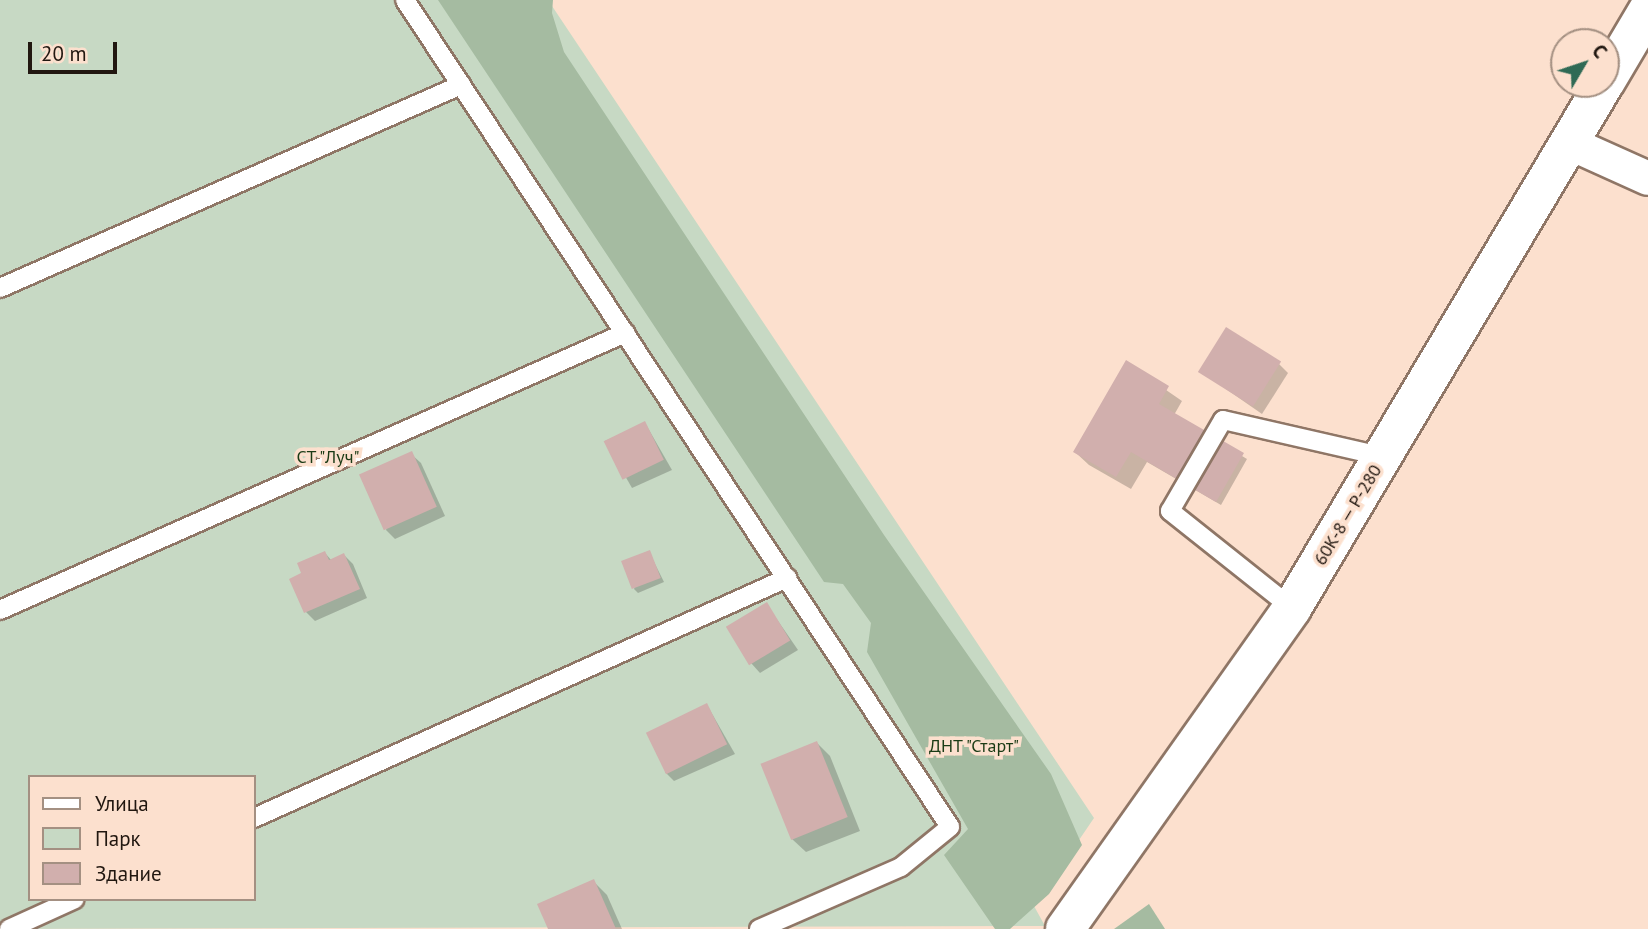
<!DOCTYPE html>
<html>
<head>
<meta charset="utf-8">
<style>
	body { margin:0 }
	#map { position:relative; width:1648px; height:929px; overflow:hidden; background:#fce0ce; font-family:"PT Sans",sans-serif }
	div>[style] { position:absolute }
	.green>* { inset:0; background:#c7d9c4 }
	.forest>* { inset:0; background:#a5bba1 }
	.shadow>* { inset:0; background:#0003 }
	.building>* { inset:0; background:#d1afad; transform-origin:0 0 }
	.roads { filter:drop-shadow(2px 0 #8f7666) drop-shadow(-2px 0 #8f7666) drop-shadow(0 2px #8f7666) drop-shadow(0 -2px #8f7666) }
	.lane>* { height:18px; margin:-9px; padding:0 9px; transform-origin:9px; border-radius:9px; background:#fff }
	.street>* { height:33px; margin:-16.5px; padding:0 16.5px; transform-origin:16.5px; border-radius:16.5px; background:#fff }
	.secondary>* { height:38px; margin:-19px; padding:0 19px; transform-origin:19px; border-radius:19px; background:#fff }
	span { translate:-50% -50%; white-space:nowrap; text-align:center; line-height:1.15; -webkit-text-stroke:7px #fce0ce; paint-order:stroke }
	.park-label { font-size:18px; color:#1b3b15 }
	.street-label { font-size:18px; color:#211710 }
	.legend { position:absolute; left:28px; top:775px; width:228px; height:126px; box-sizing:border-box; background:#fce0ce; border:2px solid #a49082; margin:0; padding:9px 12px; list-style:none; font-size:21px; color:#211710 }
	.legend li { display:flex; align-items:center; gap:14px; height:35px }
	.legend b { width:35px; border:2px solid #a49082 }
	.north { position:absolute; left:1550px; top:28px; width:70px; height:70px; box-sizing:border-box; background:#fce0ce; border:2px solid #a49082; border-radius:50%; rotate:51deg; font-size:19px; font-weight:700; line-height:28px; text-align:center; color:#211710 }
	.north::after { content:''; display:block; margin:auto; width:24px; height:32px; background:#2f6a55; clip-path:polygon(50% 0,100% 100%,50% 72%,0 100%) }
	.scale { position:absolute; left:28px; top:42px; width:89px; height:32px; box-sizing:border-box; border:4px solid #211710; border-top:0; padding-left:9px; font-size:21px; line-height:24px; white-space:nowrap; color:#211710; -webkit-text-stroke:5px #fce0ce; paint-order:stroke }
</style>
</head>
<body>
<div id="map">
	<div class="green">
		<div style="clip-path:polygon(evenodd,0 0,548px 0,1094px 818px,1034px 906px,1045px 926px,0 929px,0 0,30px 777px,254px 777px,254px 899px,30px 899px,30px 777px)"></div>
	</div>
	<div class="forest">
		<div style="clip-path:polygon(438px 0,553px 0,552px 13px,564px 52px,884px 535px,1051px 774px,1082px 845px,1049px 894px,1010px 929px,995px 929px,944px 855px,968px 829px,867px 652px,871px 623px,843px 584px,824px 582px)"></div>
		<div style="clip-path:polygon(1149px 904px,1165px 929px,1114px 929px)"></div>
	</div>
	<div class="shadow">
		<div style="clip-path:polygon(1127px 363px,1182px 401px,1174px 415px,1247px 459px,1221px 505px,1147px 462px,1131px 489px,1089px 465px,1075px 452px)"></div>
		<div style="clip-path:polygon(1279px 364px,1288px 373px,1262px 414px,1200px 371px)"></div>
		<div style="clip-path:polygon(645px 423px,672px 470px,632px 488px,605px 441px)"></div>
		<div style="clip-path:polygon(411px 454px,421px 463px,445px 516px,395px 539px,386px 530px)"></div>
		<div style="clip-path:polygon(649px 552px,664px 582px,638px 593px,634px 589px)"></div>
		<div style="clip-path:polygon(325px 553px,332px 561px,344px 555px,353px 564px,367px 598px,315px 621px,306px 612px,304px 574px)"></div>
		<div style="clip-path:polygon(767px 605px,798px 650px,760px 673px,751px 663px)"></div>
		<div style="clip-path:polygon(707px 705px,735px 754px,674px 781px,665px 772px)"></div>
		<div style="clip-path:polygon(817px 743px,830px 756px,860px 831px,806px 852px,792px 839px)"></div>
		<div style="clip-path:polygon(593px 881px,607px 895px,622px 929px,550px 929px)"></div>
	</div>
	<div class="building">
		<div style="left:1226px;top:327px;width:65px;height:53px;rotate:32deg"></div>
		<div style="clip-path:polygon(1126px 360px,1169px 386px,1159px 404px,1244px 453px,1216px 502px,1131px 452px,1116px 477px,1073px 452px)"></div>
		<div style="left:645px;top:421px;width:43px;height:46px;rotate:64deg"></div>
		<div style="left:412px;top:451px;width:61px;height:58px;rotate:66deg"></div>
		<div style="left:650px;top:550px;width:30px;height:31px;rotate:69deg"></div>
		<div style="clip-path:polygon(325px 551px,329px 560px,344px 553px,360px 589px,304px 613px,289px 579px,301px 573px,297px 563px)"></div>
		<div style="left:767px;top:602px;width:45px;height:48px;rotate:59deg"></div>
		<div style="left:707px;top:703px;width:46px;height:68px;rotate:64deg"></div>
		<div style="left:817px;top:741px;width:82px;height:61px;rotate:68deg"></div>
		<div style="clip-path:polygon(594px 879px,616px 929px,548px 929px,537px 904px)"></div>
	</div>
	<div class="roads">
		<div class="lane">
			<div style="left:405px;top:0;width:990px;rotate:56.61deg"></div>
			<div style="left:950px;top:827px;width:63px;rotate:140.8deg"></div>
			<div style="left:901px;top:867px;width:155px;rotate:156.4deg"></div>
			<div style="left:0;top:288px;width:504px;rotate:-23.77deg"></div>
			<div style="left:1292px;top:608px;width:156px;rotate:-141.5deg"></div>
			<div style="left:1170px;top:511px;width:105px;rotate:-59.8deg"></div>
			<div style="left:1223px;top:420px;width:165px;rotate:12.9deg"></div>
			<div style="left:0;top:610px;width:684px;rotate:-23.9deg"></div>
			<div style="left:254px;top:818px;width:585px;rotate:-24.24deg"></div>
			<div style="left:9px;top:929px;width:72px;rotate:-24.4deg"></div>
		</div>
		<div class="street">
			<div style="left:1570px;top:143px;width:85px;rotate:24.2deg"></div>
		</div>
		<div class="secondary">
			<div style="left:1606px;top:81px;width:82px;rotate:-59.4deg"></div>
			<div style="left:1065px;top:929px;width:393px;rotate:-54.7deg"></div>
			<div style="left:1292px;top:608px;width:610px;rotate:-59.23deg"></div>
		</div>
	</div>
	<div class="park-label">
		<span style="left:328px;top:457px">СТ "Луч"</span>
		<span style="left:974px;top:746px">ДНТ "Старт"</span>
	</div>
	<div class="street-label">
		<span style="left:1348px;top:515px;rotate:-59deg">60К-8 — Р-280</span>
	</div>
	<ul class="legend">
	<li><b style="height:9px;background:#fff"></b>Улица</li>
	<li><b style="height:19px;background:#c7d9c4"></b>Парк</li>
	<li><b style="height:19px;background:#d1afad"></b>Здание</li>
	</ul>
	<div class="north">С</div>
	<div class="scale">20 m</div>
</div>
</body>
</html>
